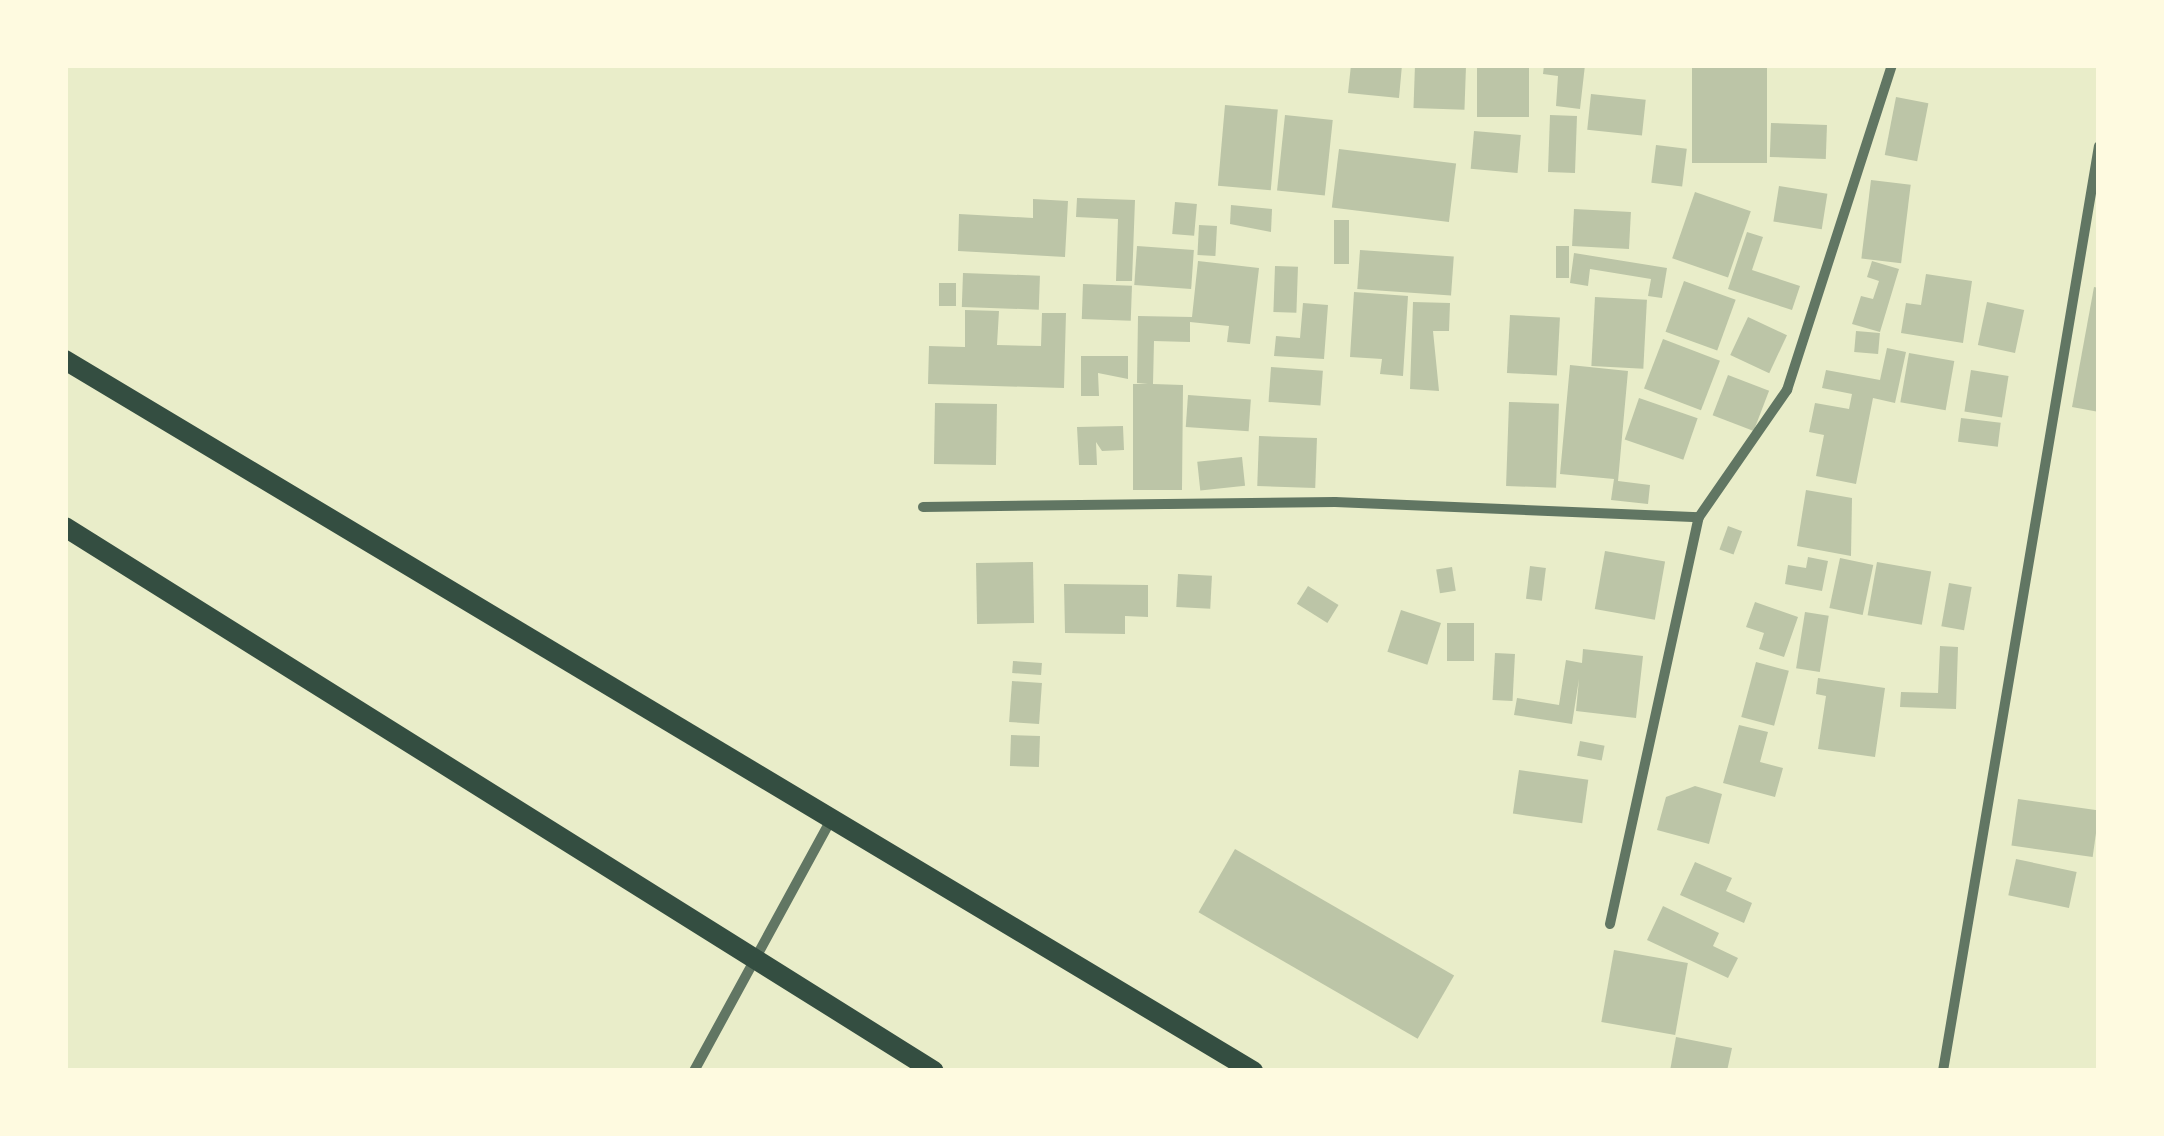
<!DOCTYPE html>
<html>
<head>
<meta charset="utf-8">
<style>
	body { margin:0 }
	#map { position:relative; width:2164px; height:1136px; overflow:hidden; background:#e9edc9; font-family:Mulish,sans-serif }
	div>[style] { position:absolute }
	.building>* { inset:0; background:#bcc5a7; transform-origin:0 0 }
	.minor>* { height:10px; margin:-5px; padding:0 5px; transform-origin:5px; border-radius:5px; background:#617663 }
	.secondary>* { height:20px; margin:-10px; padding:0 10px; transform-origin:10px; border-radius:10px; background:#344e41 }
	span { translate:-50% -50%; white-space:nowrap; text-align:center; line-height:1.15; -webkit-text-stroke:10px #fefae0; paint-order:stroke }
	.frame { position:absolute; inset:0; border:68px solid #fefae0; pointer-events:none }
</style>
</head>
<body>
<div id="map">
	<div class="building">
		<div style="clip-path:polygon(1351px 65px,1402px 65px,1399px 98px,1348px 93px)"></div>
		<div style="left:1415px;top:65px;width:51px;height:43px;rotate:2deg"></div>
		<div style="left:1477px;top:65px;width:52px;height:52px"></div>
		<div style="clip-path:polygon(1544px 65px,1585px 65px,1580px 109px,1556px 106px,1558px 76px,1543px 74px)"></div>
		<div style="left:1692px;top:65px;width:75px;height:98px"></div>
		<div style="left:1591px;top:94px;width:55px;height:36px;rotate:6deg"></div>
		<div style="left:1896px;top:97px;width:33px;height:59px;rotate:11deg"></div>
		<div style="left:1225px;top:105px;width:53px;height:81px;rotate:5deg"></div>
		<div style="left:1285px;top:115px;width:48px;height:76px;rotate:6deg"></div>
		<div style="left:1550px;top:115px;width:27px;height:57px;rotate:2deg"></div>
		<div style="left:1771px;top:123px;width:56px;height:34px;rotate:2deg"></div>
		<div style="left:1474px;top:131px;width:47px;height:38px;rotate:5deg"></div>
		<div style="left:1656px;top:145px;width:31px;height:38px;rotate:7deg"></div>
		<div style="left:1339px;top:149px;width:118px;height:59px;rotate:7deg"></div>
		<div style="left:1871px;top:180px;width:40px;height:79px;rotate:7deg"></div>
		<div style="left:1779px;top:186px;width:49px;height:36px;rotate:9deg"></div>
		<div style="left:1695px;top:192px;width:59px;height:70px;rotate:19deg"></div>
		<div style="clip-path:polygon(1077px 198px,1135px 200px,1132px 281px,1116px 281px,1118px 219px,1076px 217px)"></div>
		<div style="clip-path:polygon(1033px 199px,1068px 201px,1065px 257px,958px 251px,959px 214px,1033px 218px)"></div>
		<div style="left:1175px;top:202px;width:22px;height:32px;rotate:5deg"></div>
		<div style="clip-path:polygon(1231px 205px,1272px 209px,1271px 232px,1230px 224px)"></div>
		<div style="left:1574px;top:209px;width:57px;height:37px;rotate:3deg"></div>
		<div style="left:1334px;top:220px;width:15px;height:44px"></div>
		<div style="left:1199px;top:225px;width:18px;height:30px;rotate:3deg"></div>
		<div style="clip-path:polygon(1747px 232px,1763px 237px,1752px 270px,1800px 286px,1792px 310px,1728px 289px)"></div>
		<div style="left:1137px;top:246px;width:57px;height:39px;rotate:4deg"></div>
		<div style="left:1556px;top:246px;width:13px;height:32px"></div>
		<div style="left:1360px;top:250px;width:94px;height:39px;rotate:4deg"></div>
		<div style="clip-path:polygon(1574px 253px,1667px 268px,1662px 298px,1648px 296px,1651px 279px,1590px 269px,1588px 286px,1570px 283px)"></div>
		<div style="clip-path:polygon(1198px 261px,1259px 268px,1250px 344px,1227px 342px,1229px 326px,1190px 322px,1190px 342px,1154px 341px,1153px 384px,1183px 385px,1182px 490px,1133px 490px,1133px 384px,1148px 384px,1137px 383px,1138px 316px,1192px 317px)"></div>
		<div style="clip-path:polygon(1872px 261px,1899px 269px,1880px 332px,1852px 324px,1861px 296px,1873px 299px,1879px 281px,1867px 277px)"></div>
		<div style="left:1275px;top:266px;width:23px;height:46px;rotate:2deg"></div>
		<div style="left:963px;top:273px;width:77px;height:34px;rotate:2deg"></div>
		<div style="clip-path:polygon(1926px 274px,1972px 281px,1963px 343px,1901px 333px,1906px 303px,1921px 305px)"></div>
		<div style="left:1684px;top:281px;width:55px;height:54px;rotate:20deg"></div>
		<div style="left:939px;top:283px;width:17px;height:23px"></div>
		<div style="left:1083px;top:284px;width:49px;height:35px;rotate:2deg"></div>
		<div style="clip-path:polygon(2094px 287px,2099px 288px,2099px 412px,2072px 407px)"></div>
		<div style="clip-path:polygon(1354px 292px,1408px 296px,1403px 376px,1380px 374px,1382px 359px,1350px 357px)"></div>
		<div style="left:1595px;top:297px;width:52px;height:69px;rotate:3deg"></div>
		<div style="clip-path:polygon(1413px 302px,1450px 303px,1449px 331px,1433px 331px,1439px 391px,1410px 389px)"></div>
		<div style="left:1987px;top:302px;width:38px;height:44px;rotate:12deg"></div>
		<div style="clip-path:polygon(1303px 303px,1328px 305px,1324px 359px,1274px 356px,1276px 336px,1300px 338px)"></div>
		<div style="clip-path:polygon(965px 310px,999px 311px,997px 345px,1041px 346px,1042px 313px,1066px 313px,1064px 388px,928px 384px,929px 346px,965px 347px)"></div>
		<div style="left:1510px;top:315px;width:50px;height:58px;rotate:3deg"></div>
		<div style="left:1748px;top:317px;width:43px;height:42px;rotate:25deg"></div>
		<div style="left:1856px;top:331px;width:24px;height:21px;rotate:5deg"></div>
		<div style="left:1663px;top:339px;width:61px;height:53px;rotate:21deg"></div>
		<div style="clip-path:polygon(1887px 348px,1906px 352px,1895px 403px,1873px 398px,1856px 484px,1816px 476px,1824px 435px,1809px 432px,1815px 403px,1849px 409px,1852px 394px,1822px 388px,1826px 370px,1880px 380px)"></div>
		<div style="left:1909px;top:353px;width:46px;height:50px;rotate:10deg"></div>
		<div style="clip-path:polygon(1081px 356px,1128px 356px,1128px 379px,1098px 373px,1099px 396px,1081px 396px)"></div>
		<div style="clip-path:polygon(1570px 365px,1628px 371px,1618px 481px,1650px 485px,1648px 504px,1611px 500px,1614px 479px,1560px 474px)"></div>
		<div style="left:1271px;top:367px;width:52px;height:35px;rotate:4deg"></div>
		<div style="left:1971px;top:370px;width:38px;height:42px;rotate:9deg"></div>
		<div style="left:1728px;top:375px;width:44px;height:43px;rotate:21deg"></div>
		<div style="left:1188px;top:395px;width:63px;height:32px;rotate:4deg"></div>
		<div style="left:1639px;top:398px;width:62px;height:44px;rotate:19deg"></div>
		<div style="left:1509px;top:402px;width:50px;height:84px;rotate:2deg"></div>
		<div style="left:935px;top:403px;width:62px;height:61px;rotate:1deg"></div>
		<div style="left:1961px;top:418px;width:40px;height:24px;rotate:7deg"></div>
		<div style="clip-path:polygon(1123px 426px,1124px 450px,1102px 451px,1096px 442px,1097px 465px,1079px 465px,1077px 427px)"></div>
		<div style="left:1259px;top:436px;width:58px;height:50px;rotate:2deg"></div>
		<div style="left:1242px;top:457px;width:29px;height:45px;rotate:84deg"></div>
		<div style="clip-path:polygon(1806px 490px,1852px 498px,1851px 556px,1797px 546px)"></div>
		<div style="left:1728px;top:526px;width:15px;height:25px;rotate:20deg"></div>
		<div style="left:1605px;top:551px;width:61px;height:59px;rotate:10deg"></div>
		<div style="clip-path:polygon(1808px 557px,1828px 561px,1822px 591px,1785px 584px,1788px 565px,1806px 568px)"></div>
		<div style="left:1840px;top:558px;width:34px;height:51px;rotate:12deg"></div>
		<div style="left:1033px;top:562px;width:61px;height:57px;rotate:89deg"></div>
		<div style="left:1877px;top:562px;width:55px;height:54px;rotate:10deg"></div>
		<div style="left:1530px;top:566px;width:16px;height:33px;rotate:7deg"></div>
		<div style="left:1452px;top:567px;width:24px;height:16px;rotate:81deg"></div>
		<div style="left:1178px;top:574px;width:34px;height:33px;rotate:3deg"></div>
		<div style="left:1949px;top:583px;width:23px;height:44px;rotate:10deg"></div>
		<div style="clip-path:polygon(1064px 584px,1148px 585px,1148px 617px,1125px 616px,1125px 634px,1065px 633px)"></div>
		<div style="left:1308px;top:586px;width:36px;height:21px;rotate:32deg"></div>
		<div style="clip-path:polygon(1755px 602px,1798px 617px,1784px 657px,1759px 649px,1764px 633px,1746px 627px)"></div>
		<div style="left:1401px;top:610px;width:42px;height:44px;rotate:18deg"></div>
		<div style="left:1805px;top:612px;width:24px;height:57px;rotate:9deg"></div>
		<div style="left:1447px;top:623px;width:27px;height:38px"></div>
		<div style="clip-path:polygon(1940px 646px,1958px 647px,1956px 709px,1900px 707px,1901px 692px,1938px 693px)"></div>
		<div style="clip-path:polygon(1583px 649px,1643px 656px,1636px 718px,1576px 711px,1579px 679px,1572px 724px,1514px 715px,1517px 698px,1559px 705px,1566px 660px,1582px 663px)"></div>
		<div style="left:1495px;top:653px;width:20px;height:47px;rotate:3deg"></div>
		<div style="left:1013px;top:661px;width:29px;height:12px;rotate:4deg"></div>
		<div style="left:1756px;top:662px;width:34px;height:57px;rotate:15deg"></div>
		<div style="clip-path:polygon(1818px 678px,1885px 688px,1875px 757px,1818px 749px,1826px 696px,1816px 694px)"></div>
		<div style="left:1012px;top:681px;width:30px;height:41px;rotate:4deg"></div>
		<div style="clip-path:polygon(1739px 725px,1768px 732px,1760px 762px,1783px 768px,1775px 797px,1723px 783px)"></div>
		<div style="left:1011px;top:735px;width:29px;height:31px;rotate:2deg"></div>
		<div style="left:1580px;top:741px;width:25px;height:15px;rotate:11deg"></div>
		<div style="left:1519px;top:770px;width:70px;height:44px;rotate:8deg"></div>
		<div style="clip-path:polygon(1695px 786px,1722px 794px,1709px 844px,1657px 830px,1666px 797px)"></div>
		<div style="left:2018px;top:799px;width:82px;height:47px;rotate:8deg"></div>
		<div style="left:1235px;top:849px;width:253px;height:73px;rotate:30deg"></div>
		<div style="left:2016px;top:859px;width:62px;height:37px;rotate:12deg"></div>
		<div style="clip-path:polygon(1695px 862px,1732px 878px,1726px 891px,1752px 903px,1744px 923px,1680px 895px)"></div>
		<div style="clip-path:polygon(1663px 906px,1719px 933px,1713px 946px,1738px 958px,1728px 978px,1647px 940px)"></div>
		<div style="left:1614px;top:950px;width:75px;height:73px;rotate:10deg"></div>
		<div style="clip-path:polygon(1676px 1037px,1732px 1048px,1727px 1071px,1670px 1071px)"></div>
	</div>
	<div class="minor">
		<div style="left:923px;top:507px;width:412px;rotate:-0.7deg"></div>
		<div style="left:1335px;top:502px;width:364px;rotate:2.4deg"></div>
		<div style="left:1610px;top:924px;width:417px;rotate:-77.7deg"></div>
		<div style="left:1699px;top:517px;width:155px;rotate:-55.3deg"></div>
		<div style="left:1787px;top:390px;width:342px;rotate:-72.1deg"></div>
		<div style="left:694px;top:1071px;width:286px;rotate:-61.4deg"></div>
		<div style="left:1943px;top:1071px;width:938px;rotate:-80.43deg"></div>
	</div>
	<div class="secondary">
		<div style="left:65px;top:360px;width:1385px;rotate:30.9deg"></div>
		<div style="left:65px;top:527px;width:1025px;rotate:32.05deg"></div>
	</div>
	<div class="frame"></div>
</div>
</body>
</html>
